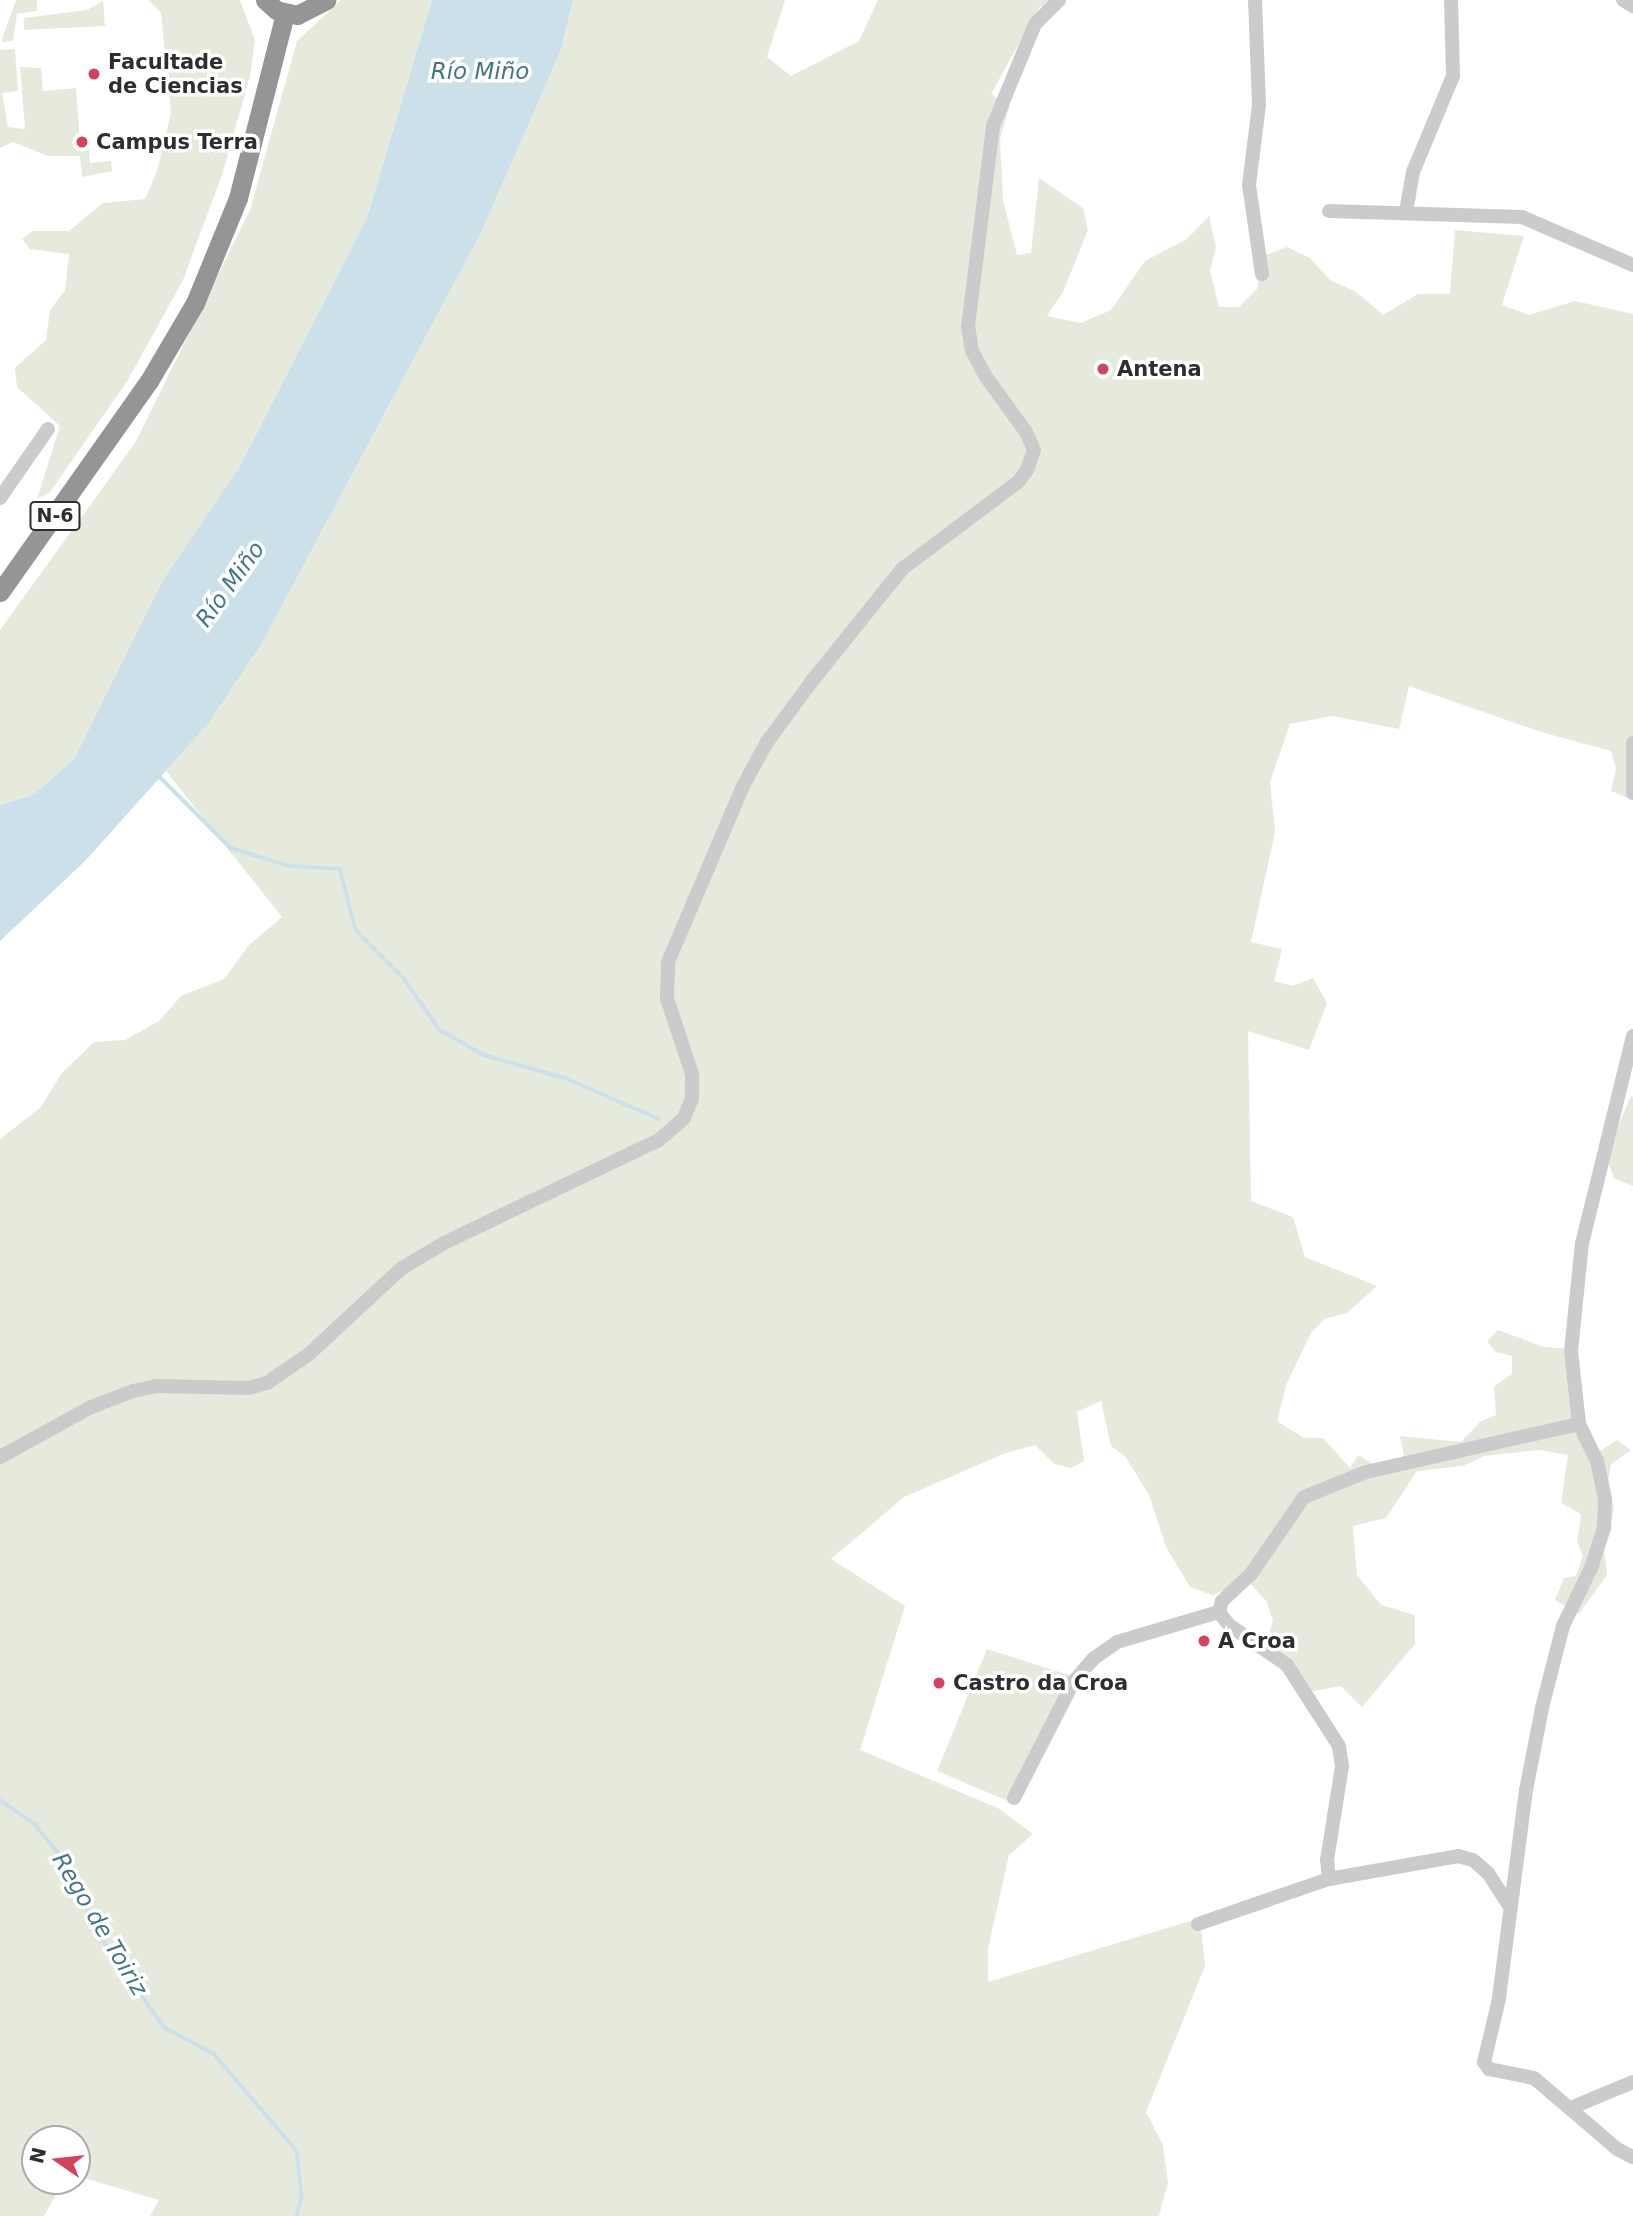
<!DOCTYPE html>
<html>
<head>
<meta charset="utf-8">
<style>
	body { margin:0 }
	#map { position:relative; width:1633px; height:2216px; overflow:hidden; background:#fff; font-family:"DejaVu Sans",sans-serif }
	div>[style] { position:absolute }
	.green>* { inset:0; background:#e6eadd }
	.water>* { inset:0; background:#cbe0e8 }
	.stream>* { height:3.5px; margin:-1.75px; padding:0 1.75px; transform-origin:1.75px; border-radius:1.75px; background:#cbe0e8 }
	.minor>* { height:14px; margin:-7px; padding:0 7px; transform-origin:7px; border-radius:7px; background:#cbcbcb }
	.highway>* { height:19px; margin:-9.5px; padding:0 9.5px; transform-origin:9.5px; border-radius:9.5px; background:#959595 }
	.dots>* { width:19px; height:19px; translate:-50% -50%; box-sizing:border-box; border:4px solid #fff; border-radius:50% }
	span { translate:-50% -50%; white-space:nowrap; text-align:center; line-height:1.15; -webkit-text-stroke:7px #fff; paint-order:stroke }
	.shield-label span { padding:2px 5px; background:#fff; border:2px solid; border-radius:5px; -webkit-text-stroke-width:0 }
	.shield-label { font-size:19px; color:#2e2e2e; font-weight:700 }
	.poi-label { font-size:21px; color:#2e2e2e; font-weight:700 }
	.left { translate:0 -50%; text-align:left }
	.water-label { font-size:23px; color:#447688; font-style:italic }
	.north { position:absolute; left:21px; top:2125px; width:70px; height:70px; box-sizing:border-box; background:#fff; border:2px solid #ababab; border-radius:50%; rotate:284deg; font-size:19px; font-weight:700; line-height:28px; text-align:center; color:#2e2e2e }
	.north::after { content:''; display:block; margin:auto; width:24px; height:32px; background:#d4425d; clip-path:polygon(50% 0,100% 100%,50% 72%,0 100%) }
</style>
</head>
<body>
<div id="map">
	<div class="green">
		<div style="clip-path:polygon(16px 0,37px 0,37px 11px,17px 14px,13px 41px,1px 42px)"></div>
		<div style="clip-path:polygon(149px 0,240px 0,255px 40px,250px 76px,222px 175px,183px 280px,128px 380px,50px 492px,37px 499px,60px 426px,17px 387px,15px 368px,46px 340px,50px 310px,65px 290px,69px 254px,30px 249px,22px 239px,32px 231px,69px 231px,103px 203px,145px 199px,157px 171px,171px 113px,161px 13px)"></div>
		<div style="clip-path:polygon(341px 0,432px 0,367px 218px,240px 466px,163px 580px,74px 759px,33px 795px,0 805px,0 630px,135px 443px,250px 210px,297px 41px)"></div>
		<div style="clip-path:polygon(573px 0,785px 0,767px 57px,791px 76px,859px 41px,878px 0,1061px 0,1060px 11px,1040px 6px,991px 94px,1010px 105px,1000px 139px,1003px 200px,1017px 255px,1031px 253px,1039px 178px,1083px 208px,1088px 230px,1063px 292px,1047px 316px,1081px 323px,1111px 310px,1145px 261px,1187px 239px,1209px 216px,1216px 247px,1210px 271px,1219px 307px,1239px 307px,1257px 289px,1263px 256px,1287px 247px,1310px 258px,1330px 280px,1356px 292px,1383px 315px,1418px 294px,1450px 294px,1455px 230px,1524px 236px,1502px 305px,1529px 315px,1575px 301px,1633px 314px,1633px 800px,1611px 791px,1616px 768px,1611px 751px,1541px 732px,1409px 686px,1399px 729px,1332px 716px,1290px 724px,1270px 782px,1275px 832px,1251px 942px,1282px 949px,1274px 981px,1293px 986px,1313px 978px,1327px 1003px,1309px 1050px,1248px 1031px,1251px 1201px,1293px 1217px,1305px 1257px,1377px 1286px,1347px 1313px,1324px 1319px,1311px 1333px,1287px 1383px,1277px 1421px,1304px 1438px,1323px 1438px,1350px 1468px,1358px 1455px,1376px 1466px,1404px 1456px,1400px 1436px,1461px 1442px,1481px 1421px,1496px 1415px,1494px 1386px,1512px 1374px,1512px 1356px,1496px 1352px,1487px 1341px,1498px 1330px,1544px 1347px,1572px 1349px,1584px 1437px,1597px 1453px,1617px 1440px,1631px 1450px,1611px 1464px,1608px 1482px,1614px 1509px,1604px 1550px,1607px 1575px,1579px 1614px,1555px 1600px,1564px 1578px,1576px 1576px,1583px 1556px,1577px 1542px,1581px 1514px,1561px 1503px,1568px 1455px,1539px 1450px,1484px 1456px,1463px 1466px,1417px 1471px,1386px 1518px,1353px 1526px,1357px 1575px,1381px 1605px,1415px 1615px,1415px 1644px,1362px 1707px,1341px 1686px,1308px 1692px,1266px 1643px,1273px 1621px,1267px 1602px,1247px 1580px,1213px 1595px,1190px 1587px,1166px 1547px,1149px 1495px,1125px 1456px,1111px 1446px,1101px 1401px,1077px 1412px,1084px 1461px,1071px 1468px,1054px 1464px,1035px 1445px,1003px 1454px,904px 1497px,831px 1559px,905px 1606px,860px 1750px,998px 1808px,1033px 1834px,1009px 1855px,988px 1949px,988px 1982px,1200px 1918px,1205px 1966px,1146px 2112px,1163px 2145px,1168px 2183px,1159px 2216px,150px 2216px,159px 2200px,77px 2176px,77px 2139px,35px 2139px,35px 2181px,64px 2181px,44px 2216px,0 2216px,0 1139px,40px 1108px,62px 1073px,94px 1042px,125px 1040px,159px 1021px,181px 996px,224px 979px,249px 945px,282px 917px,166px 771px,208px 724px,262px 643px,481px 233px,561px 50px)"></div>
		<div style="clip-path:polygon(103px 1px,105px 26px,24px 30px,24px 18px,87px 10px)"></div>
		<div style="clip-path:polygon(15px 49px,18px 91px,2px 93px,8px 127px,25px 129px,20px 67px,41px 68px,43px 91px,76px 88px,80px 141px,88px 140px,90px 163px,111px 161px,112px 171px,82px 177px,80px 156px,48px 156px,13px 142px,0 148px,0 50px)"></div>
		<div style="clip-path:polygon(1631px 1096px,1633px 1097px,1633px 1186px,1614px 1178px,1605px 1156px)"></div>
		<div style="clip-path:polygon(987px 1649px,1072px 1676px,1008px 1801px,937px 1771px)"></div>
	</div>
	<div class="water">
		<div style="clip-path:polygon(432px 0,573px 0,561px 50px,481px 233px,262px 643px,208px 724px,85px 861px,0 941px,0 805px,33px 795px,74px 759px,163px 580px,240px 466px,367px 218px)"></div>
	</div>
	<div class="stream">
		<div style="left:157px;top:774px;width:105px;rotate:45deg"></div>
		<div style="left:231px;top:848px;width:61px;rotate:17.2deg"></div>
		<div style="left:289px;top:866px;width:51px;rotate:3.4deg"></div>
		<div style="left:340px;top:869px;width:63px;rotate:75.3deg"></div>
		<div style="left:356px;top:930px;width:66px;rotate:45deg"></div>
		<div style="left:403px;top:977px;width:65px;rotate:55.1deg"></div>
		<div style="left:440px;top:1030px;width:51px;rotate:29.6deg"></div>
		<div style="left:484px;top:1055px;width:87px;rotate:15.9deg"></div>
		<div style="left:568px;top:1079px;width:99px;rotate:23.7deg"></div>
		<div style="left:0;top:1800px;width:42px;rotate:34.4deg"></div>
		<div style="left:35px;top:1824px;width:36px;rotate:51deg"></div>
		<div style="left:58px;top:1852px;width:105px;rotate:62.7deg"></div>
		<div style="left:106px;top:1945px;width:100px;rotate:54.7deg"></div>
		<div style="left:164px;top:2027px;width:57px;rotate:28.4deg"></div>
		<div style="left:214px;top:2054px;width:128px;rotate:49.4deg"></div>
		<div style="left:297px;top:2151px;width:45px;rotate:83.7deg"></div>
		<div style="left:302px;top:2196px;width:21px;rotate:104deg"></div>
	</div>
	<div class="minor">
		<div style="left:1255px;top:0;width:105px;rotate:87.8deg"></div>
		<div style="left:1259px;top:105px;width:81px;rotate:97.1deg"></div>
		<div style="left:1249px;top:185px;width:90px;rotate:81.7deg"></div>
		<div style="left:1623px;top:0;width:12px;rotate:31deg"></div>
		<div style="left:1329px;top:211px;width:193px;rotate:1.8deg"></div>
		<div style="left:1522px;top:217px;width:121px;rotate:23.4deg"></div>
		<div style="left:1406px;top:212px;width:41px;rotate:-80.1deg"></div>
		<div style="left:1413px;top:172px;width:104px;rotate:-67.4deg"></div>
		<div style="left:1453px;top:76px;width:76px;rotate:-91.5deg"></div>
		<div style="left:0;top:498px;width:84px;rotate:-55.2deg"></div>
		<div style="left:1633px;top:743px;width:50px;rotate:90deg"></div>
		<div style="left:1633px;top:1036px;width:213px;rotate:103.8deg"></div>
		<div style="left:1582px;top:1243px;width:109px;rotate:95.8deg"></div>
		<div style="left:1571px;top:1351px;width:73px;rotate:83.7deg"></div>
		<div style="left:1579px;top:1424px;width:41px;rotate:64.1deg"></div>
		<div style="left:1597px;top:1461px;width:39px;rotate:78deg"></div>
		<div style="left:1605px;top:1499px;width:29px;rotate:92deg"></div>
		<div style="left:1604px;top:1528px;width:40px;rotate:108deg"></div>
		<div style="left:1592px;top:1566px;width:67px;rotate:115.8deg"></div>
		<div style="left:1563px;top:1626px;width:85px;rotate:104.4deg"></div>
		<div style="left:1542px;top:1708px;width:84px;rotate:101deg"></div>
		<div style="left:1526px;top:1790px;width:211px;rotate:97.4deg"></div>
		<div style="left:1499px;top:1999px;width:65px;rotate:103.4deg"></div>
		<div style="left:1484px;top:2062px;width:9px;rotate:54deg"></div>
		<div style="left:1489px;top:2069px;width:46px;rotate:11.3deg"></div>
		<div style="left:1534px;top:2078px;width:109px;rotate:40.5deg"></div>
		<div style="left:1617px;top:2149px;width:18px;rotate:27deg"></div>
		<div style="left:0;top:1457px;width:102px;rotate:-28.8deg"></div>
		<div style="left:89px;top:1408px;width:47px;rotate:-21.1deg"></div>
		<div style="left:133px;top:1391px;width:24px;rotate:-12deg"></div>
		<div style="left:156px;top:1386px;width:92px;rotate:1.2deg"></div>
		<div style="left:248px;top:1388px;width:20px;rotate:-15deg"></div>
		<div style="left:267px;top:1383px;width:51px;rotate:-34.6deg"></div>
		<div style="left:309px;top:1354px;width:127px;rotate:-42.8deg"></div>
		<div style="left:402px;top:1268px;width:49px;rotate:-30.8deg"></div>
		<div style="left:444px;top:1243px;width:238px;rotate:-25.6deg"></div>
		<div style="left:659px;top:1140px;width:33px;rotate:-41deg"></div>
		<div style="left:684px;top:1118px;width:22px;rotate:-68deg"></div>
		<div style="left:692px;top:1098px;width:24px;rotate:-90deg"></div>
		<div style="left:692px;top:1074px;width:80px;rotate:-108.2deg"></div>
		<div style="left:667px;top:998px;width:36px;rotate:-88deg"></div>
		<div style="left:668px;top:962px;width:191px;rotate:-66.9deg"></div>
		<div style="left:743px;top:786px;width:50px;rotate:-61.4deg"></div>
		<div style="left:767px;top:742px;width:76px;rotate:-53.6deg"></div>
		<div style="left:812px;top:681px;width:144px;rotate:-51.2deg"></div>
		<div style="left:902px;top:569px;width:145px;rotate:-36.9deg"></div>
		<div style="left:1018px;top:482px;width:15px;rotate:-53deg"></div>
		<div style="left:1027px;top:470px;width:21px;rotate:-71deg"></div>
		<div style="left:1034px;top:450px;width:20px;rotate:-114deg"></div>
		<div style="left:1026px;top:432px;width:68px;rotate:-126deg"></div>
		<div style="left:986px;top:377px;width:30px;rotate:-118deg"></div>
		<div style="left:972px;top:351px;width:24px;rotate:-99deg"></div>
		<div style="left:968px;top:327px;width:203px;rotate:-82.9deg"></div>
		<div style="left:993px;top:126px;width:110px;rotate:-67.6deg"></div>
		<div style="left:1035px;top:24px;width:34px;rotate:-45deg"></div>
		<div style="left:1014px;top:1798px;width:131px;rotate:-62.9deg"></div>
		<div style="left:1074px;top:1681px;width:29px;rotate:-49deg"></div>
		<div style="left:1093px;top:1659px;width:29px;rotate:-35deg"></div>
		<div style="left:1117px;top:1642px;width:106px;rotate:-16.4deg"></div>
		<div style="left:1329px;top:1879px;width:19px;rotate:-96deg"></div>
		<div style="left:1327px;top:1860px;width:95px;rotate:-80.9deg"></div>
		<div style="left:1342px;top:1766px;width:20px;rotate:-99deg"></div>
		<div style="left:1339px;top:1746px;width:96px;rotate:-122.7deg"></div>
		<div style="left:1287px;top:1665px;width:70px;rotate:-145.4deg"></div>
		<div style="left:1229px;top:1625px;width:16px;rotate:-128deg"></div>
		<div style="left:1219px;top:1612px;width:11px;rotate:-75deg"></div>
		<div style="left:1222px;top:1601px;width:40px;rotate:-43deg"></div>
		<div style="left:1251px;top:1574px;width:93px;rotate:-55.5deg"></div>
		<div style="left:1304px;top:1497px;width:67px;rotate:-22deg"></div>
		<div style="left:1366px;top:1472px;width:218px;rotate:-12.7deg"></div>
		<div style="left:1198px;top:1924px;width:139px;rotate:-19deg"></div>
		<div style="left:1329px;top:1879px;width:131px;rotate:-10.1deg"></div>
		<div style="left:1458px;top:1856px;width:16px;rotate:15deg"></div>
		<div style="left:1473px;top:1860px;width:20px;rotate:41deg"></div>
		<div style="left:1488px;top:1873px;width:38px;rotate:57deg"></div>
		<div style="left:1573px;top:2107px;width:65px;rotate:-22.6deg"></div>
	</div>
	<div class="highway">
		<div style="left:265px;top:0;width:15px;rotate:42deg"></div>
		<div style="left:276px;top:10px;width:22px;rotate:13deg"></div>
		<div style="left:297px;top:15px;width:33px;rotate:-27deg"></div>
		<div style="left:0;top:592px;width:258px;rotate:-54.8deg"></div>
		<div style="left:149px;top:381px;width:91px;rotate:-59.5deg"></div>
		<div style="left:195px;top:303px;width:113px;rotate:-67.7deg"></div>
		<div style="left:238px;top:198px;width:191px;rotate:-75.7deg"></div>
	</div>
	<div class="dots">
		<div style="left:94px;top:74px;background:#d4425d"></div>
		<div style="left:82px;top:142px;background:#d4425d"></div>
		<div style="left:1103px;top:369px;background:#d4425d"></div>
		<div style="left:1204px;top:1641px;background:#d4425d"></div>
		<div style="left:939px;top:1683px;background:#d4425d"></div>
	</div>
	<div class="shield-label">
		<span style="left:55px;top:516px">N-6</span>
	</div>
	<div class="poi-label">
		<span class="left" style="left:108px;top:74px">Facultade<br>de Ciencias</span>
		<span class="left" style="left:96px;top:142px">Campus Terra</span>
		<span class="left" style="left:1117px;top:369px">Antena</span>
		<span class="left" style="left:1218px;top:1641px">A Croa</span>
		<span class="left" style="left:953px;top:1683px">Castro da Croa</span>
	</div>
	<div class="water-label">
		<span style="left:480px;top:71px">Río Miño</span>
		<span style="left:230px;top:584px;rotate:-54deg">Río Miño</span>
		<span style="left:100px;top:1924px;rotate:59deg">Rego de Toiriz</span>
	</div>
	<div class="north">N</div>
</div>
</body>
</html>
